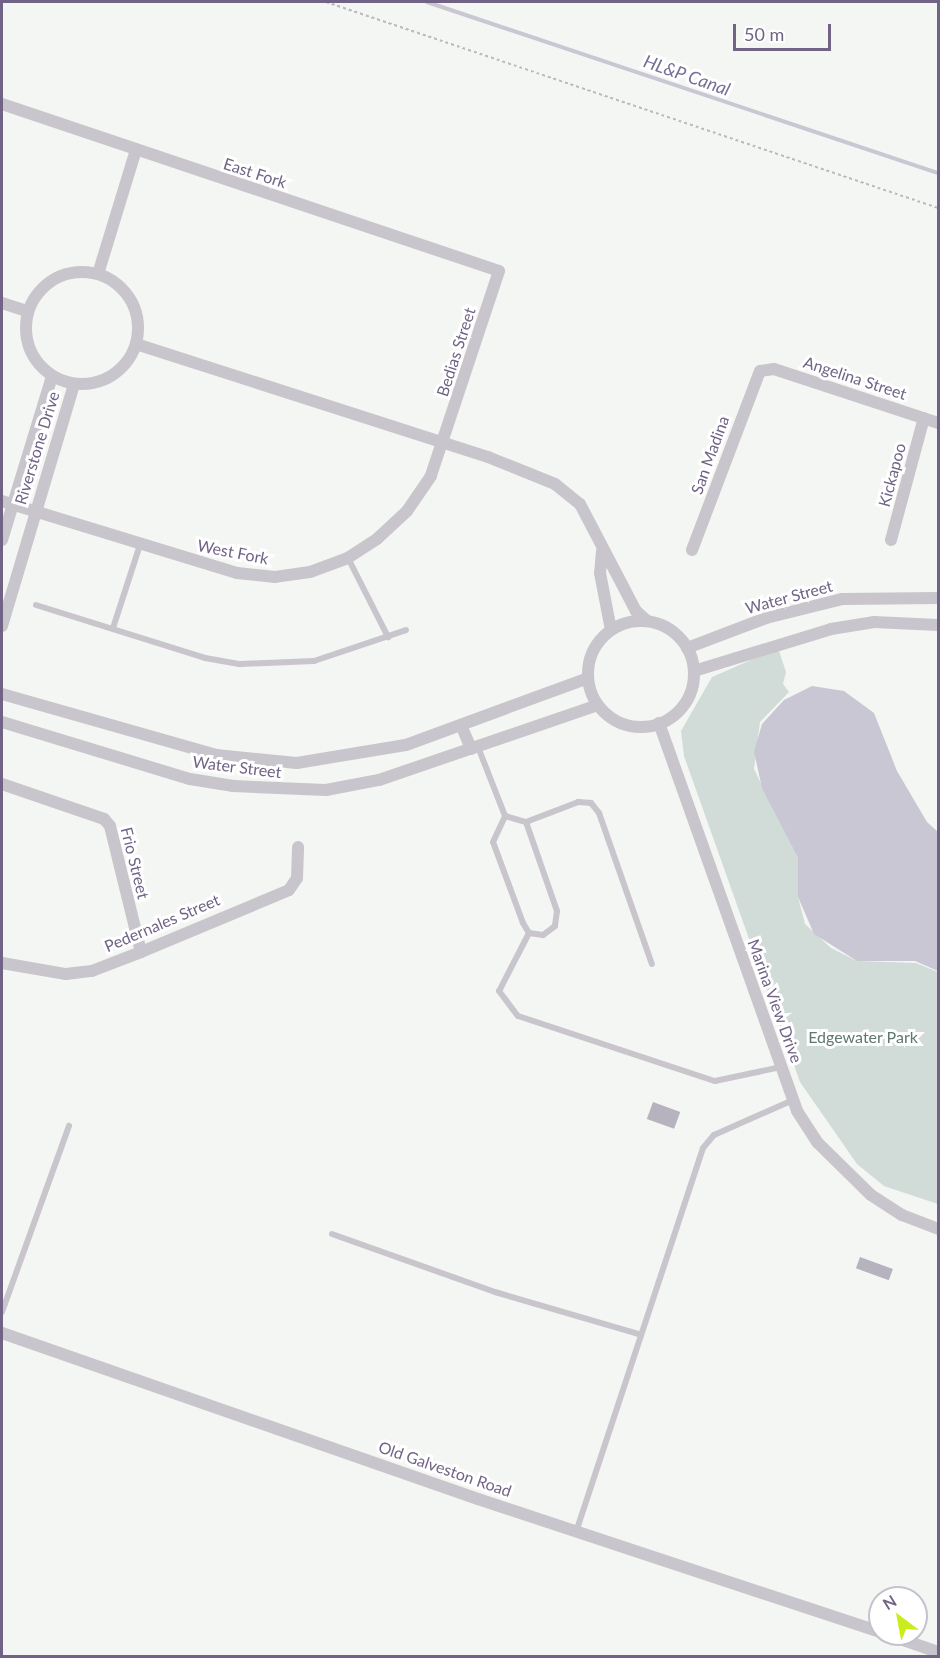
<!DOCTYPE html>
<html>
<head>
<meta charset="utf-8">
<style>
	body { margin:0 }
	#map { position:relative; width:940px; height:1658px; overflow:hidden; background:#f3f6f2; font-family:Lato,sans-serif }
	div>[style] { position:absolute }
	.green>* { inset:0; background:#d1dbd7 }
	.water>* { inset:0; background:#c9c7d3 }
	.stream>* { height:4px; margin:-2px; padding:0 2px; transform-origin:2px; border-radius:2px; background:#c9c7d3 }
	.building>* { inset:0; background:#b6b3be; transform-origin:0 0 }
	.path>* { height:2px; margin-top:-1px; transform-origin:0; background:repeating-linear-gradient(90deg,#bcbac0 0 3px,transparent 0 6px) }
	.service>* { height:6px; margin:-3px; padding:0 3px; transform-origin:3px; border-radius:3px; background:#c8c5cc }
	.minor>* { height:12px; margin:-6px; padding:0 6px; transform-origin:6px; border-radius:6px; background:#c8c5cc }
	.minor>.ring { margin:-6px; padding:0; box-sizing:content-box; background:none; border:12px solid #c8c5cc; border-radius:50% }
	span { translate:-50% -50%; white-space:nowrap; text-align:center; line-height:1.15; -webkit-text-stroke:6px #fff; paint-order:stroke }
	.street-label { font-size:16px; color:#706385 }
	.park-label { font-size:16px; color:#5f7770 }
	.water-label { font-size:18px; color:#776e97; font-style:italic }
	.frame { position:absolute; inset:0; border:3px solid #706385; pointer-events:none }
	.north { position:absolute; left:868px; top:1586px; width:60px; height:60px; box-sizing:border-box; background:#fff; border:2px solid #c6c1ce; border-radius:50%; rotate:328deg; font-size:16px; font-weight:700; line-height:24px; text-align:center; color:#706385 }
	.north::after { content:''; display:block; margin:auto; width:21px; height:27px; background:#caec1c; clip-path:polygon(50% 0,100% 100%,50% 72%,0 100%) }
	.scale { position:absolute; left:733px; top:24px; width:98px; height:27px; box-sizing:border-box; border:3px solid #706385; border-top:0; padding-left:8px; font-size:18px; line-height:21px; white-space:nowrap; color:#706385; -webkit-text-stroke:4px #fff; paint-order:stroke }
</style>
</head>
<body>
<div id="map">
	<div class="green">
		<div style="clip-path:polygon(778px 648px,786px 672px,783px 684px,789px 692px,760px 722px,754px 769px,798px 858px,798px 897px,805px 924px,831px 948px,857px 961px,916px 963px,938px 972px,938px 1204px,884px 1186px,857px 1164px,800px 1082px,684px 756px,681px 731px,712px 677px)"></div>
	</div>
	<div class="water">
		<div style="clip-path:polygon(812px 686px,844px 691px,874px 713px,897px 771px,927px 822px,938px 832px,938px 971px,915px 961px,857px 961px,814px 934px,798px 897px,798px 858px,762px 788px,754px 752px,762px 724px,784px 700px)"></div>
	</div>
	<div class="stream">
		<div style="left:427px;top:2px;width:539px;rotate:18.5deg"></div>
	</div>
	<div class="building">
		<div style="left:653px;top:1102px;width:29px;height:18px;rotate:20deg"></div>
		<div style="left:860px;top:1257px;width:35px;height:12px;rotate:20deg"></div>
	</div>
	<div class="path">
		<div style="left:326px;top:2px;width:646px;rotate:18.6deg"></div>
	</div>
	<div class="service">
		<div style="left:348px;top:558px;width:89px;rotate:63.1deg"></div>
		<div style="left:36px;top:605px;width:177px;rotate:17.4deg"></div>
		<div style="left:205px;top:658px;width:36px;rotate:10deg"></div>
		<div style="left:240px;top:664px;width:74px;rotate:-2.3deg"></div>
		<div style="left:314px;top:661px;width:97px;rotate:-18.6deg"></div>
		<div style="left:113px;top:628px;width:87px;rotate:-72deg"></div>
		<div style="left:478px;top:747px;width:74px;rotate:68.6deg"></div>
		<div style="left:505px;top:816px;width:22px;rotate:16deg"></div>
		<div style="left:526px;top:822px;width:94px;rotate:70.8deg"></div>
		<div style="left:557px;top:911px;width:15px;rotate:98deg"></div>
		<div style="left:555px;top:926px;width:15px;rotate:143deg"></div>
		<div style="left:543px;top:935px;width:14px;rotate:-172deg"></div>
		<div style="left:529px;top:933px;width:12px;rotate:-121deg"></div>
		<div style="left:523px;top:923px;width:86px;rotate:-110.3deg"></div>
		<div style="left:493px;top:842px;width:29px;rotate:-65deg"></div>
		<div style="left:526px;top:822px;width:56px;rotate:-21deg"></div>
		<div style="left:578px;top:802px;width:13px;rotate:4deg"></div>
		<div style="left:591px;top:803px;width:13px;rotate:51deg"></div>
		<div style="left:599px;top:813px;width:160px;rotate:70.7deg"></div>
		<div style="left:529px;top:933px;width:65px;rotate:117.3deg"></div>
		<div style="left:499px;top:991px;width:31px;rotate:53deg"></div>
		<div style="left:518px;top:1016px;width:207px;rotate:18.3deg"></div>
		<div style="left:715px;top:1081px;width:67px;rotate:-12deg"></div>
		<div style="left:332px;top:1234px;width:173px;rotate:19.6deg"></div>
		<div style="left:495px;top:1292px;width:150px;rotate:16.3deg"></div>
		<div style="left:2px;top:1312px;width:198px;rotate:-70.2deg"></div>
		<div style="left:577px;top:1529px;width:401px;rotate:-71.7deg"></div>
		<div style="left:703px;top:1148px;width:17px;rotate:-50deg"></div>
		<div style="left:714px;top:1135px;width:86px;rotate:-23.9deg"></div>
	</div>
	<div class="minor">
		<div style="left:2px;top:104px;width:524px;rotate:18.57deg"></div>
		<div style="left:499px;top:271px;width:216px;rotate:108.4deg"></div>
		<div style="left:431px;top:476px;width:42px;rotate:124.4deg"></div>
		<div style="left:407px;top:511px;width:41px;rotate:137deg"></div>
		<div style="left:377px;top:539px;width:35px;rotate:147deg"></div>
		<div style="left:348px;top:558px;width:40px;rotate:159.8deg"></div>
		<div style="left:310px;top:572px;width:35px;rotate:172deg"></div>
		<div style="left:275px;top:577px;width:38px;rotate:-174deg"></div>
		<div style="left:237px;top:573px;width:246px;rotate:-163deg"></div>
		<div class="ring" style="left:26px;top:272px;width:100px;height:100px"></div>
		<div style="left:98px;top:274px;width:130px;rotate:-73deg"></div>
		<div style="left:2px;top:303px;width:26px;rotate:18deg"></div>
		<div style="left:136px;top:344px;width:370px;rotate:17.8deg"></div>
		<div style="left:488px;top:457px;width:72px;rotate:21.9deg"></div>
		<div style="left:555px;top:484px;width:32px;rotate:39deg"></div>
		<div style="left:580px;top:504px;width:121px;rotate:62.4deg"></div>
		<div style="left:636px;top:611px;width:15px;rotate:42deg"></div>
		<div style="left:2px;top:540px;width:171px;rotate:-73deg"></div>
		<div style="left:891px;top:540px;width:126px;rotate:-74.9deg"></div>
		<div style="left:692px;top:550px;width:191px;rotate:-69.2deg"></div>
		<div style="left:760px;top:371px;width:14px;rotate:-8deg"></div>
		<div style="left:774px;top:369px;width:173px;rotate:18.2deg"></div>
		<div style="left:602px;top:551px;width:22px;rotate:95deg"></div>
		<div style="left:600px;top:573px;width:58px;rotate:79.1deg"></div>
		<div class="ring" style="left:588px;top:621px;width:94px;height:94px"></div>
		<div style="left:2px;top:626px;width:252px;rotate:-73.4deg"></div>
		<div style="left:687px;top:648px;width:85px;rotate:-20.8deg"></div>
		<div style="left:766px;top:618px;width:78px;rotate:-14deg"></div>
		<div style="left:842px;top:599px;width:96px;rotate:-0.6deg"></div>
		<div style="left:694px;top:671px;width:143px;rotate:-17deg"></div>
		<div style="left:831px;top:629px;width:44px;rotate:-9.2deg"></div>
		<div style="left:874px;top:622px;width:64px;rotate:2.7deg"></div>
		<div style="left:2px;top:694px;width:223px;rotate:15.9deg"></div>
		<div style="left:216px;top:755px;width:81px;rotate:5.6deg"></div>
		<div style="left:297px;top:763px;width:110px;rotate:-9.4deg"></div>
		<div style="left:406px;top:745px;width:194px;rotate:-20.2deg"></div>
		<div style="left:2px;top:722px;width:196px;rotate:16.9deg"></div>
		<div style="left:190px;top:779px;width:44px;rotate:9.2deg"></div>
		<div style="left:233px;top:786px;width:93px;rotate:2.5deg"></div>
		<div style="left:326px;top:790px;width:54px;rotate:-10.7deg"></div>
		<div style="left:379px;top:780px;width:231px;rotate:-18.9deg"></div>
		<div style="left:659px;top:723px;width:412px;rotate:70.4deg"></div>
		<div style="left:797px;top:1111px;width:38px;rotate:57deg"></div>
		<div style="left:818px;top:1143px;width:74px;rotate:44.5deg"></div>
		<div style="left:871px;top:1195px;width:37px;rotate:33deg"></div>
		<div style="left:902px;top:1215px;width:39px;rotate:21deg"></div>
		<div style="left:461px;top:725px;width:26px;rotate:67deg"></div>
		<div style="left:2px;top:784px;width:108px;rotate:18.9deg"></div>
		<div style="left:104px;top:819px;width:9px;rotate:49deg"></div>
		<div style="left:110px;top:826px;width:130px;rotate:76.2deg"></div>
		<div style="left:2px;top:963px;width:65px;rotate:9.8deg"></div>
		<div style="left:66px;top:974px;width:26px;rotate:-7deg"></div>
		<div style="left:92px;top:971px;width:53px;rotate:-21.2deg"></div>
		<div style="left:141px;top:952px;width:160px;rotate:-22.7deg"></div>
		<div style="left:289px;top:890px;width:14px;rotate:-56deg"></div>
		<div style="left:297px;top:878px;width:31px;rotate:-88deg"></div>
		<div style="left:2px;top:1333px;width:504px;rotate:19.23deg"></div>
		<div style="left:478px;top:1499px;width:423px;rotate:18.3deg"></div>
		<div style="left:886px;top:1634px;width:55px;rotate:19.1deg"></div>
	</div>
	<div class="street-label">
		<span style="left:255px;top:173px;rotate:18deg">East Fork</span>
		<span style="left:456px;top:352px;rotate:-72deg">Bedias Street</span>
		<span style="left:855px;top:378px;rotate:18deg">Angelina Street</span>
		<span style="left:37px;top:448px;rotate:-73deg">Riverstone Drive</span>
		<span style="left:710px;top:455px;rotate:-70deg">San Madina</span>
		<span style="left:892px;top:475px;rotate:-75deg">Kickapoo</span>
		<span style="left:233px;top:552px;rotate:11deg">West Fork</span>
		<span style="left:789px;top:597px;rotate:-15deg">Water Street</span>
		<span style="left:237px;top:767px;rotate:7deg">Water Street</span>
		<span style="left:135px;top:863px;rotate:76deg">Frio Street</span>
		<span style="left:162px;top:923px;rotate:-23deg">Pedernales Street</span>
		<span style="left:775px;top:1001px;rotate:70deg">Marina View Drive</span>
		<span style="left:445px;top:1469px;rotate:19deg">Old Galveston Road</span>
	</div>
	<div class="park-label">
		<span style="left:863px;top:1037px">Edgewater Park</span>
	</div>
	<div class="water-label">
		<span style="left:687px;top:75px;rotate:19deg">HL&amp;P Canal</span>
	</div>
	<div class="frame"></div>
	<div class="north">N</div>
	<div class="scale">50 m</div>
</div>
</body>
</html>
